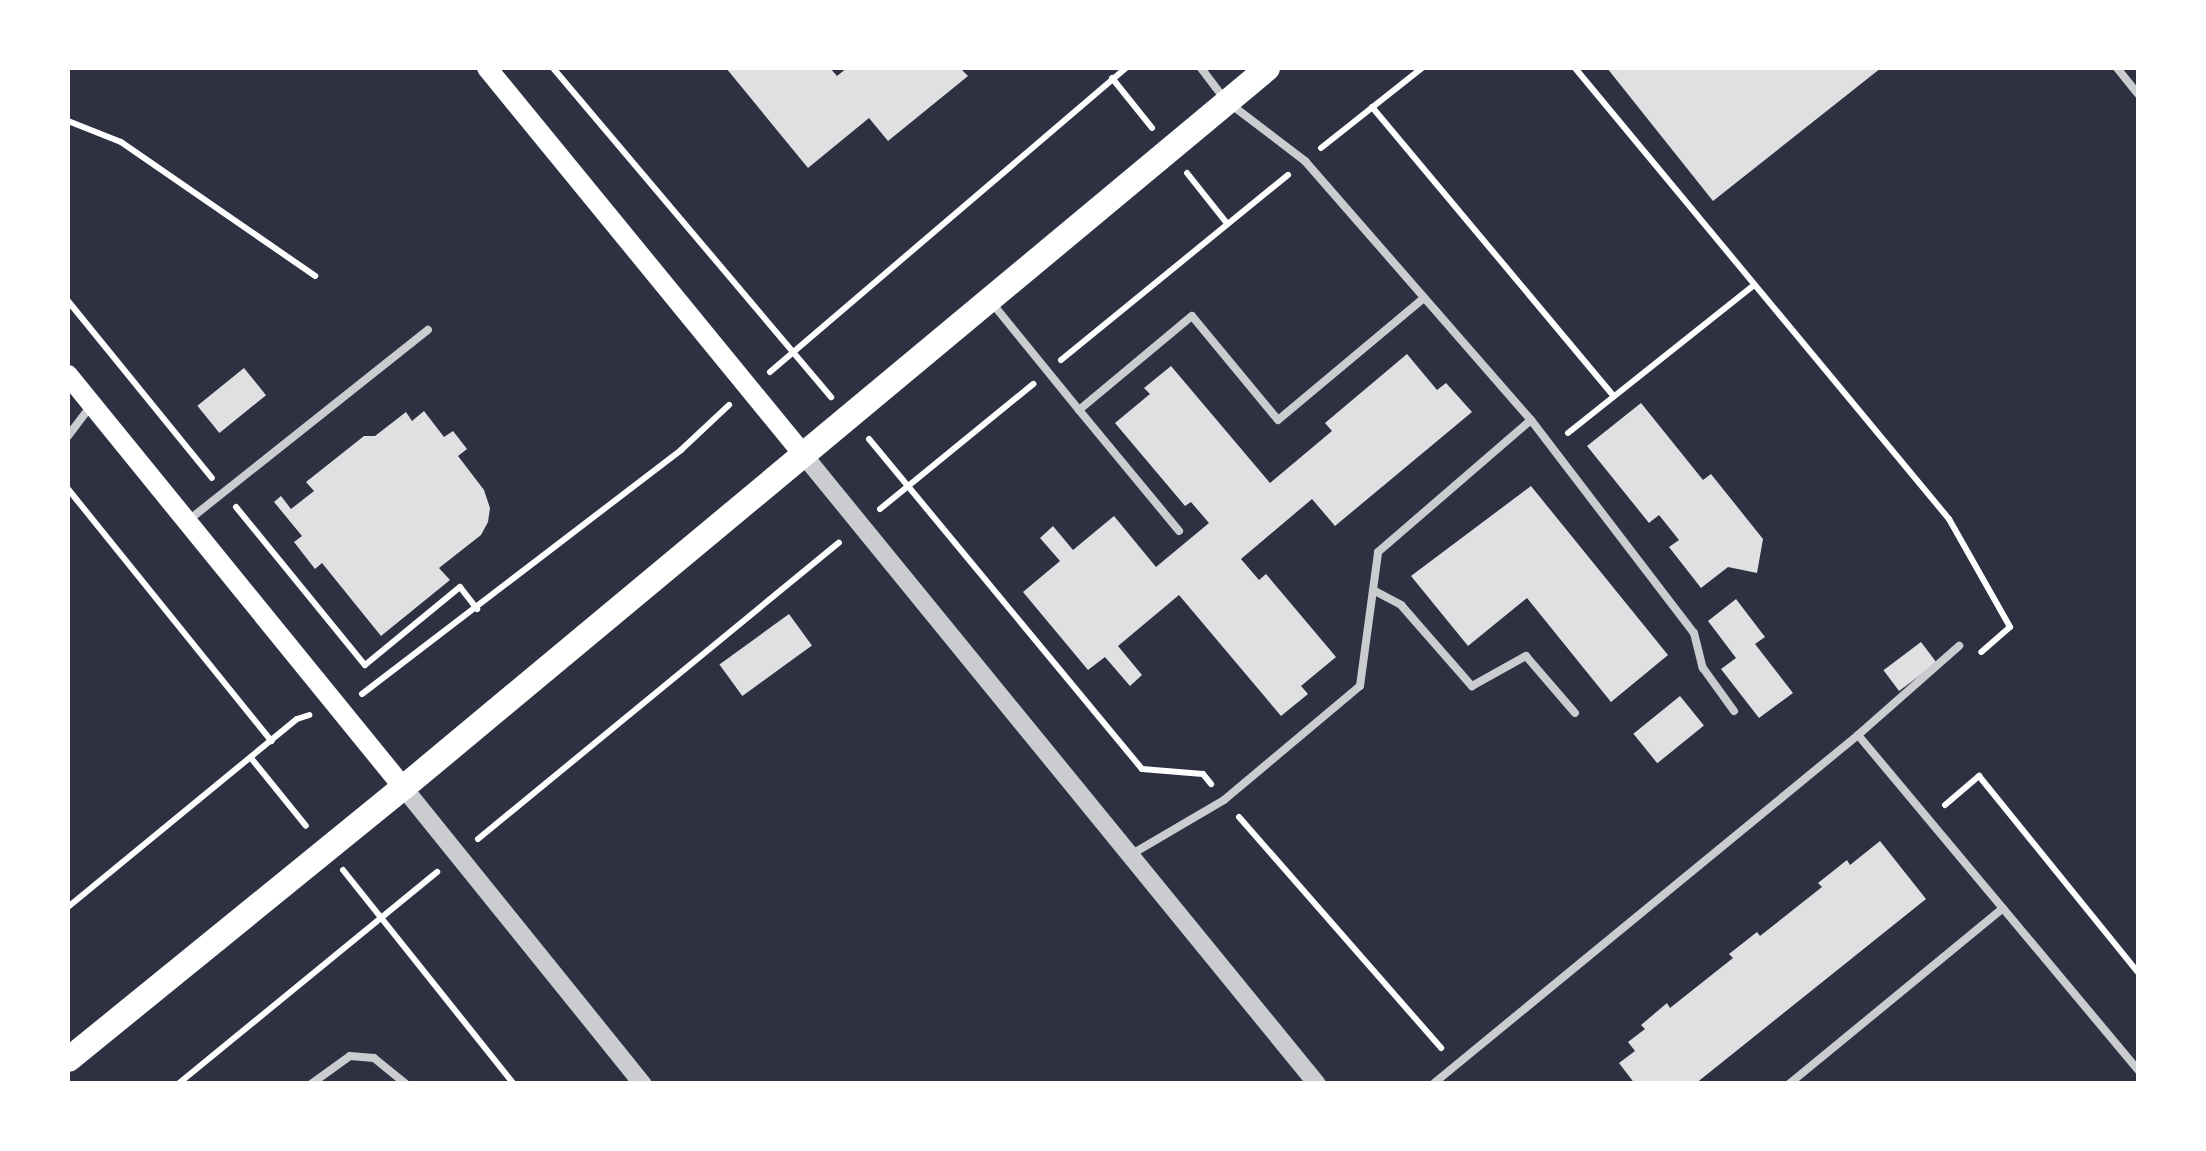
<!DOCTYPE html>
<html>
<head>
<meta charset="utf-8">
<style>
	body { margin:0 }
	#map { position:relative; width:2206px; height:1151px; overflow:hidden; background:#2d3142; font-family:"IBM Plex Sans",sans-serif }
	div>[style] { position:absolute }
	.building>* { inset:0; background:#e0e0e3; transform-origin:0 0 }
	.path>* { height:6px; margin:-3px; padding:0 3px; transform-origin:3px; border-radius:3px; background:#fff }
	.service>* { height:8px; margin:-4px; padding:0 4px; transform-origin:4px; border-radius:4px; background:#caccd0 }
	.tertiary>* { height:18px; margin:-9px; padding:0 9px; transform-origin:9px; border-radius:9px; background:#caccd0 }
	.secondary>* { height:20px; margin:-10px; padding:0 10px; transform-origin:10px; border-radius:10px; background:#fff }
	.primary>* { height:25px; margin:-12.5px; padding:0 12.5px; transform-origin:12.5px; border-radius:12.5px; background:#fff }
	span { translate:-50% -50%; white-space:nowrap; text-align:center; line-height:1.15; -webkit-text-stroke:8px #fff; paint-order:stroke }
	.frame { position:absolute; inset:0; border:70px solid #fff; pointer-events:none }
</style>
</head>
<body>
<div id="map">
	<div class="building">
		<div style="clip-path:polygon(726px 68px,830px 68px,837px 76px,847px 68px,960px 68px,968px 76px,888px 141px,869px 118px,808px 168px)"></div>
		<div style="clip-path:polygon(1607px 68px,1881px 68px,1713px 201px)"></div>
		<div style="clip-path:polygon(1407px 354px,1437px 390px,1446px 383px,1472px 412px,1335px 526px,1312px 499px,1241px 559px,1259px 580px,1266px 574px,1336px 657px,1301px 686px,1308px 694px,1281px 716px,1179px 595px,1118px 646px,1142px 675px,1130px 686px,1105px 657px,1088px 670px,1023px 592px,1060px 561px,1040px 538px,1053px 526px,1073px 550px,1114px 516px,1156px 567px,1209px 523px,1191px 502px,1185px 506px,1115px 423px,1150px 394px,1144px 388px,1171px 366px,1270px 483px,1332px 431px,1325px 423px)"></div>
		<div style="left:244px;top:368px;width:35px;height:60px;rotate:51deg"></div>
		<div style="clip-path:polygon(1641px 403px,1703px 480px,1711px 474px,1763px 539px,1757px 573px,1728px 567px,1701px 588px,1669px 547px,1679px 540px,1659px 515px,1649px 523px,1587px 446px)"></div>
		<div style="clip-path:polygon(424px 411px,444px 437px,453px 431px,467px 449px,458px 456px,484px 490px,490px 508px,488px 522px,481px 535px,439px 568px,450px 580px,381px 636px,322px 563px,315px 569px,294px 542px,302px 536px,274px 502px,281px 496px,291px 509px,314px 491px,306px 482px,364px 436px,375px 436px,406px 412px,412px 421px)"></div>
		<div style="clip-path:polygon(1531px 486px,1668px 655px,1611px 702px,1527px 598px,1468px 646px,1411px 576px)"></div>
		<div style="clip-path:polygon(1736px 599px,1765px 637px,1755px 644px,1793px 693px,1759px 718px,1721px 669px,1736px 658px,1708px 621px)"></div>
		<div style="left:789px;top:614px;width:39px;height:86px;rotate:54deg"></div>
		<div style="left:1921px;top:642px;width:26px;height:47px;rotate:53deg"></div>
		<div style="left:1680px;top:696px;width:38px;height:60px;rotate:51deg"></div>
		<div style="clip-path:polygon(1880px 841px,1926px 899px,1695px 1084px,1635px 1084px,1619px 1063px,1635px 1051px,1628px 1042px,1645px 1029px,1641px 1025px,1667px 1003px,1670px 1008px,1733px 958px,1729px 954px,1757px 932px,1760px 936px,1822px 887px,1818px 883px,1847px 860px,1850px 865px)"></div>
	</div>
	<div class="path">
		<div style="left:553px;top:68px;width:431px;rotate:49.8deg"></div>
		<div style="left:1575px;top:68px;width:586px;rotate:50.33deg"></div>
		<div style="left:1949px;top:519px;width:124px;rotate:60.5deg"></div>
		<div style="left:2010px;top:627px;width:38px;rotate:139deg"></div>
		<div style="left:1112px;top:78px;width:64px;rotate:51.3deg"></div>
		<div style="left:1372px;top:107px;width:377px;rotate:50.1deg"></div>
		<div style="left:68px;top:121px;width:57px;rotate:21.6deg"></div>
		<div style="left:121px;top:142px;width:236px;rotate:34.6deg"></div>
		<div style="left:1321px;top:148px;width:129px;rotate:-38.4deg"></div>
		<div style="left:1187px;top:173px;width:63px;rotate:51.5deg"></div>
		<div style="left:68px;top:301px;width:228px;rotate:50.9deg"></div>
		<div style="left:1061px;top:360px;width:293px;rotate:-39.2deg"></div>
		<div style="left:770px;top:372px;width:468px;rotate:-40.5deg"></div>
		<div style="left:1568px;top:433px;width:238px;rotate:-38.5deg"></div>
		<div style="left:869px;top:439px;width:428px;rotate:50.4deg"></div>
		<div style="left:1142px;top:769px;width:61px;rotate:4.7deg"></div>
		<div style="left:1203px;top:774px;width:13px;rotate:51deg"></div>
		<div style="left:68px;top:489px;width:324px;rotate:51.1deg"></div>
		<div style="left:236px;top:507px;width:204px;rotate:50.8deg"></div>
		<div style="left:365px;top:665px;width:123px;rotate:-39.4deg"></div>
		<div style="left:460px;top:587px;width:28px;rotate:52deg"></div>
		<div style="left:880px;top:509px;width:198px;rotate:-39.2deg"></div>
		<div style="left:362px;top:694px;width:402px;rotate:-37.4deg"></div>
		<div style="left:681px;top:450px;width:66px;rotate:-43.2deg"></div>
		<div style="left:251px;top:758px;width:87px;rotate:51deg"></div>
		<div style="left:1945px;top:805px;width:45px;rotate:-40.5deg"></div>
		<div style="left:1979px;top:776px;width:252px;rotate:51deg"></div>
		<div style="left:1239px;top:817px;width:307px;rotate:48.8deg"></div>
		<div style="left:478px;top:839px;width:467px;rotate:-39.4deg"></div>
		<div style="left:343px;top:870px;width:274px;rotate:51.4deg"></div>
		<div style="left:68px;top:907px;width:296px;rotate:-39.4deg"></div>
		<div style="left:297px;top:719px;width:13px;rotate:-18deg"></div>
		<div style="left:178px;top:1084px;width:335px;rotate:-39.3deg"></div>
	</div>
	<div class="service">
		<div style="left:1201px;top:68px;width:40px;rotate:53deg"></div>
		<div style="left:1225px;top:100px;width:101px;rotate:37.3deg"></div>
		<div style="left:1305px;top:161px;width:344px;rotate:48.9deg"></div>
		<div style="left:1531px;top:420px;width:268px;rotate:52.6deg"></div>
		<div style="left:1694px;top:633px;width:36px;rotate:76deg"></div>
		<div style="left:1703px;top:668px;width:53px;rotate:54.2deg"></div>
		<div style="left:2117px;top:68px;width:33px;rotate:51deg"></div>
		<div style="left:992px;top:303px;width:138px;rotate:50.9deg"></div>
		<div style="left:1079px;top:410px;width:147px;rotate:-39.8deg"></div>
		<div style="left:1192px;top:316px;width:135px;rotate:50.4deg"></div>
		<div style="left:1278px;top:420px;width:190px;rotate:-39.9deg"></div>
		<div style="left:1079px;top:410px;width:157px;rotate:50.4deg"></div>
		<div style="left:68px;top:436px;width:35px;rotate:-53deg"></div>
		<div style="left:190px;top:519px;width:304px;rotate:-38.5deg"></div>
		<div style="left:1373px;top:590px;width:32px;rotate:28deg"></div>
		<div style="left:1401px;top:605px;width:108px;rotate:48.8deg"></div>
		<div style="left:1472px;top:686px;width:62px;rotate:-29.1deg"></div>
		<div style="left:1526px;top:656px;width:75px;rotate:49.3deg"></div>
		<div style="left:1858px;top:735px;width:135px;rotate:-41.4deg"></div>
		<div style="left:1132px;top:854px;width:107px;rotate:-30.4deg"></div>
		<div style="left:1224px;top:800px;width:177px;rotate:-40deg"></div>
		<div style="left:1360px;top:686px;width:135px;rotate:-82.3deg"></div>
		<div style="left:1378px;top:552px;width:202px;rotate:-40.8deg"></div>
		<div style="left:311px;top:1084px;width:48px;rotate:-35.7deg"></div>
		<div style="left:350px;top:1056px;width:24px;rotate:5deg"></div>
		<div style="left:374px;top:1058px;width:41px;rotate:39.1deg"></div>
		<div style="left:1433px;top:1084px;width:550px;rotate:-39.39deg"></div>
		<div style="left:1858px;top:735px;width:437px;rotate:50.1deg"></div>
		<div style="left:1789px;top:1084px;width:277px;rotate:-39.4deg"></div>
	</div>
	<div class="tertiary">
		<div style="left:802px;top:453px;width:814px;rotate:50.78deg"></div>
		<div style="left:403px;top:787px;width:382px;rotate:51.1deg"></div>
	</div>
	<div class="secondary">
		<div style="left:487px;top:68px;width:497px;rotate:50.7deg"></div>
		<div style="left:68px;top:375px;width:531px;rotate:50.89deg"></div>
	</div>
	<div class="primary">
		<div style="left:68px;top:1059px;width:432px;rotate:-39.1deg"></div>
		<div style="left:403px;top:787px;width:1124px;rotate:-39.77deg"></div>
	</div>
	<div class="frame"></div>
</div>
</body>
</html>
